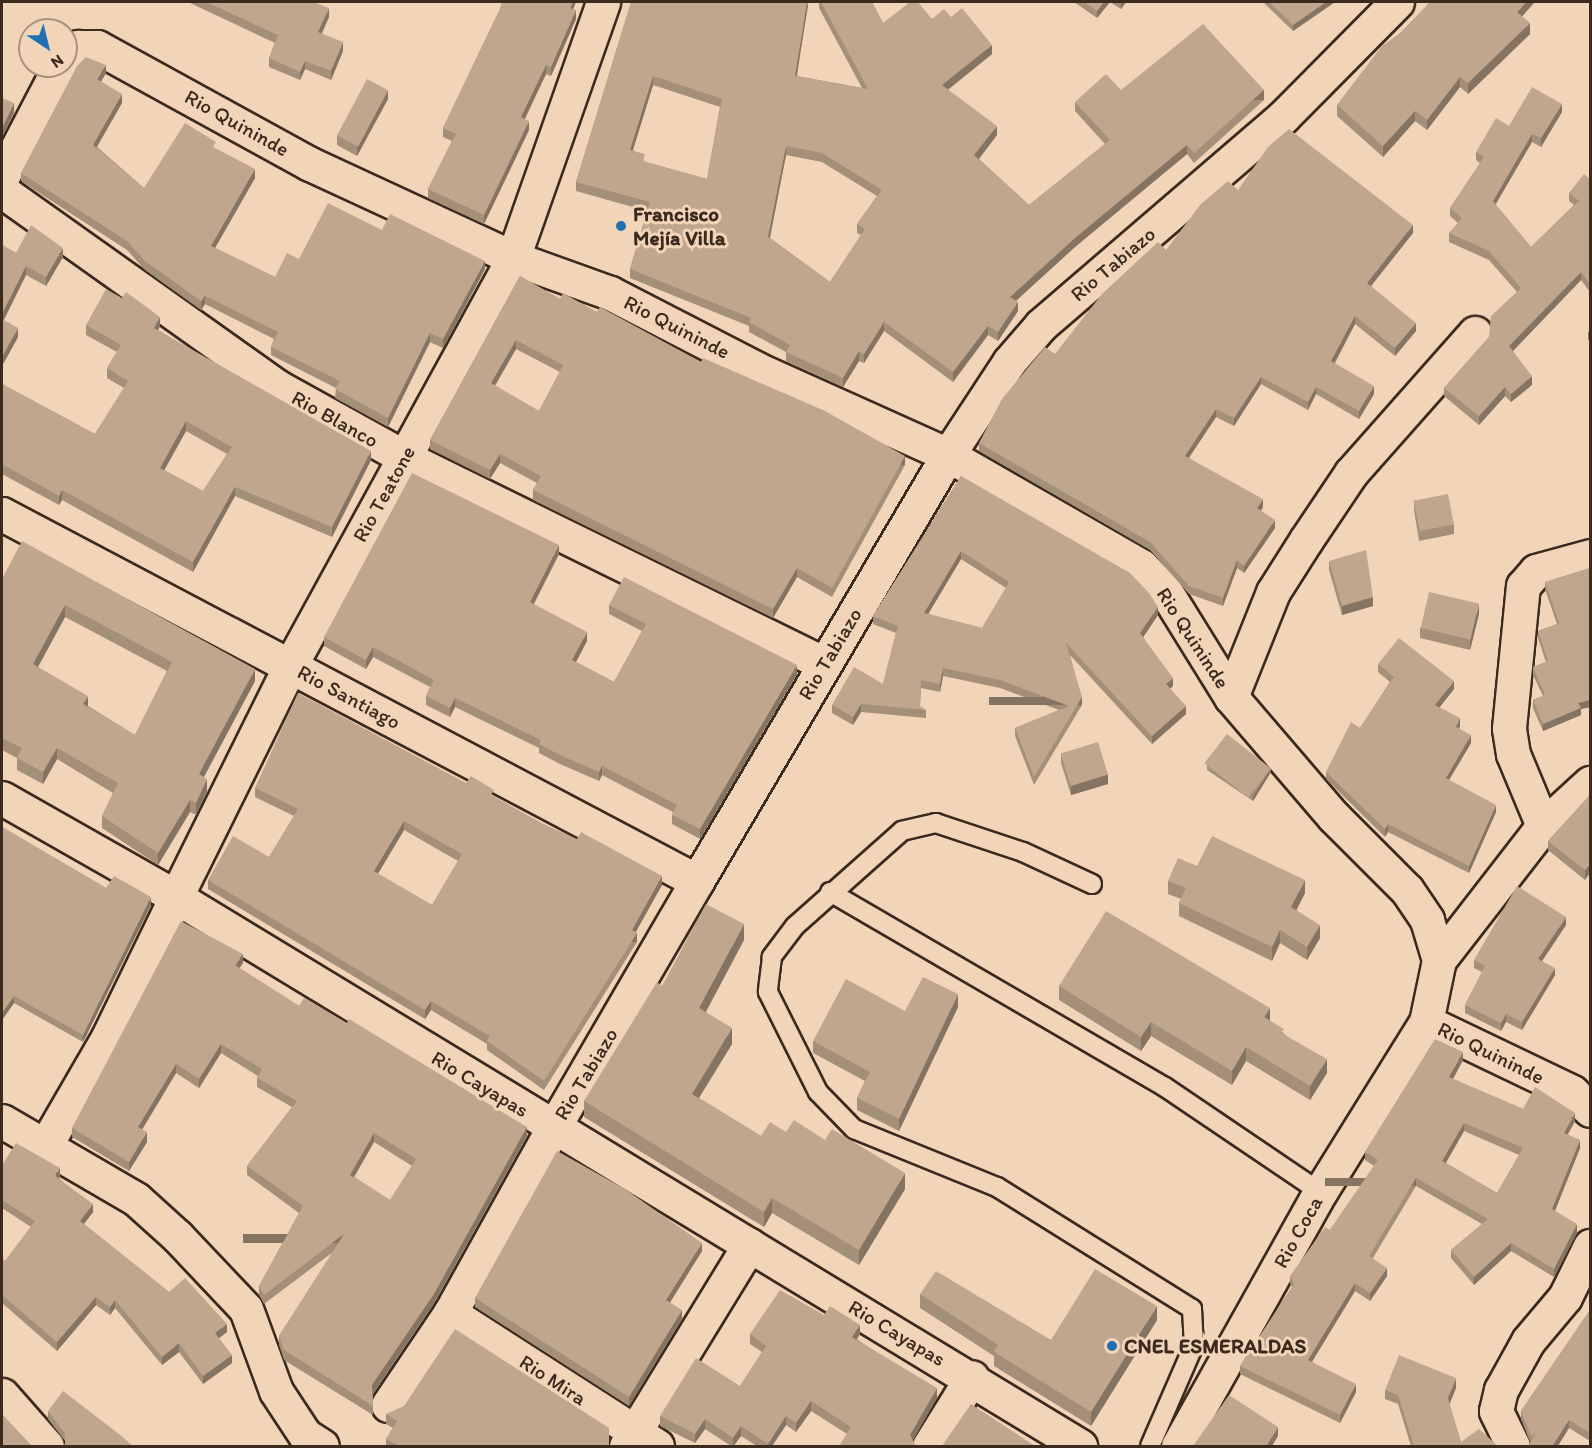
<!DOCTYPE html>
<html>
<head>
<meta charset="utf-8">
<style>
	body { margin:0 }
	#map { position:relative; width:1592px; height:1448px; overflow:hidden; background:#f2d5b8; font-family:Itim,sans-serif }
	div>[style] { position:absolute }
	.roads { filter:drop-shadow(2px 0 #3b2a1e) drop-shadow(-2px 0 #3b2a1e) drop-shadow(0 2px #3b2a1e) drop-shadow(0 -2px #3b2a1e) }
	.lane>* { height:18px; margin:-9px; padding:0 9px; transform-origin:9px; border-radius:9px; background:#f2d5b8 }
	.street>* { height:33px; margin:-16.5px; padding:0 16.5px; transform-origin:16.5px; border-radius:16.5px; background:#f2d5b8 }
	.secondary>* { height:33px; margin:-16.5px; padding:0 16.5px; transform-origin:16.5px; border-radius:16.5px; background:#f2d5b8 }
	.wall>* { inset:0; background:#a48f79 }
	.shaded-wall>* { inset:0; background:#867463; transform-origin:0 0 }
	.building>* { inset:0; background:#bfa68d; transform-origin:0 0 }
	.dots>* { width:16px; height:16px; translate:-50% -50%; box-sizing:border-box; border:3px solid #f2d5b8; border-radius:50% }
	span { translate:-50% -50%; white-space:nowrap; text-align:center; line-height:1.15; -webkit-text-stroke:6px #f2d5b8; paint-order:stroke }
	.street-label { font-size:21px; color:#3b2a1e }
	.poi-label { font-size:21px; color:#3b2a1e; font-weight:700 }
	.left { translate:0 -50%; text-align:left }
	.frame { position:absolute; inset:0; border:3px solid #3b2a1e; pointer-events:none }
	.north { position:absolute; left:18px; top:18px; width:60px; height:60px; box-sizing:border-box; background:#f2d5b8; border:2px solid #a9917a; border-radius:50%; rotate:145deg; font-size:16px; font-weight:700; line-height:24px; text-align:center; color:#3b2a1e }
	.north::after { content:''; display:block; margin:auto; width:21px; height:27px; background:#1f6fb2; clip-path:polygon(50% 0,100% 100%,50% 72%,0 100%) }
</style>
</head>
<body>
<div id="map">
	<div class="roads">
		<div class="lane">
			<div style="left:1092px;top:884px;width:76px;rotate:-155.1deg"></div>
			<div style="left:1023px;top:852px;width:92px;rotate:-161.6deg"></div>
			<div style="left:936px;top:823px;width:35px;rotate:167deg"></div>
			<div style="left:902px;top:831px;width:143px;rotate:138.4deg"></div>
			<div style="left:795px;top:926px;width:39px;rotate:127deg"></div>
			<div style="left:772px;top:957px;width:35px;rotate:97deg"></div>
			<div style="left:768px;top:992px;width:112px;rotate:63.4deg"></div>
			<div style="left:818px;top:1092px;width:52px;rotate:45.8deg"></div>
			<div style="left:854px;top:1129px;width:154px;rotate:22.1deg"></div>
			<div style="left:997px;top:1187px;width:230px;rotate:32deg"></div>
			<div style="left:1192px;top:1309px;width:36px;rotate:87deg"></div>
			<div style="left:1194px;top:1345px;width:110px;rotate:113.5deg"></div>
			<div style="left:830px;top:892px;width:388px;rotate:30.2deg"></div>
			<div style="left:1165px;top:1087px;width:187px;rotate:34.1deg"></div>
		</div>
		<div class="street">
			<div style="left:66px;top:60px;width:18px;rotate:-47deg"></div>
			<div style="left:78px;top:47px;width:19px"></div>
			<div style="left:97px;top:47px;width:243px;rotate:28.8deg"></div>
			<div style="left:310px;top:164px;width:224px;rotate:24.8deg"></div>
			<div style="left:513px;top:258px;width:103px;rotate:19.8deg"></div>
			<div style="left:610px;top:293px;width:165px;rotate:27.3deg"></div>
			<div style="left:757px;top:369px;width:209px;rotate:24.2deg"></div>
			<div style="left:948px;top:455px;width:223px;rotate:29.9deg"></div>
			<div style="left:1141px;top:566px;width:33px;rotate:45deg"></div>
			<div style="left:1164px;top:589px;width:127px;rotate:58.2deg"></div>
			<div style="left:1231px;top:697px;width:158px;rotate:49.4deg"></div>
			<div style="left:1334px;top:817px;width:103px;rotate:45deg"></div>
			<div style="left:1407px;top:890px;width:36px;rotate:56deg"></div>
			<div style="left:1427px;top:920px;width:42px;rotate:73.3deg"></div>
			<div style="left:1439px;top:960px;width:63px;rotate:101.8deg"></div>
			<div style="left:1426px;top:1022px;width:200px;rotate:121.9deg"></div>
			<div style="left:1320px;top:1192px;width:291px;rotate:119.2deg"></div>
			<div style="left:2px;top:177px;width:125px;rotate:-62.4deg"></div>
			<div style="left:2px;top:191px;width:336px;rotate:35.4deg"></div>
			<div style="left:276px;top:386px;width:146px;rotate:29deg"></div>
			<div style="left:404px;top:457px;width:468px;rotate:26.2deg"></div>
			<div style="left:290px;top:666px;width:465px;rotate:-61.3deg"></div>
			<div style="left:513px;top:258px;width:271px;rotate:-70.6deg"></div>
			<div style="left:1231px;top:697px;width:113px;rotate:-68.2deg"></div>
			<div style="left:1273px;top:592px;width:62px;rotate:-57.6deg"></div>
			<div style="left:1306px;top:540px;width:81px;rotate:-56.1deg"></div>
			<div style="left:1351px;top:473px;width:187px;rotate:-48.5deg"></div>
			<div style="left:2px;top:798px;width:200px;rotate:29.6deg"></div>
			<div style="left:176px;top:897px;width:158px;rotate:115.9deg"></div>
			<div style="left:107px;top:1039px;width:124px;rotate:120.1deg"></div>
			<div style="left:1543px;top:826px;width:78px;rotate:-112.6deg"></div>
			<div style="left:1513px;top:754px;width:26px;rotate:-99deg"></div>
			<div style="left:1509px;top:728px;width:143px;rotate:-84.4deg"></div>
			<div style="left:1523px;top:586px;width:20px;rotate:-49deg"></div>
			<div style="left:1536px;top:571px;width:56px;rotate:-15.5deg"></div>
			<div style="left:697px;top:881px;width:494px;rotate:-59.5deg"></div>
			<div style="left:948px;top:455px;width:111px;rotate:-56.7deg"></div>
			<div style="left:1009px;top:362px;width:49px;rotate:-49.1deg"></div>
			<div style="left:1041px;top:325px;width:319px;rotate:-40.7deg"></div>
			<div style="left:1283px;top:117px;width:162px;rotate:-45.3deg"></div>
			<div style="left:1439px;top:960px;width:170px;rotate:-52.2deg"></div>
			<div style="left:1543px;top:826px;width:64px;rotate:-42.5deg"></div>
			<div style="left:1426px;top:1022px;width:162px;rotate:25.6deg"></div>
			<div style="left:1572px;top:1092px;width:25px;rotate:45deg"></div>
			<div style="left:2px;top:1121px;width:155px;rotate:30.2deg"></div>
			<div style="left:136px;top:1199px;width:55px;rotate:42.1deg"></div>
			<div style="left:177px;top:1236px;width:100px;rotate:46.6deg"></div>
			<div style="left:246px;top:1309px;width:87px;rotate:69.9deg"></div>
			<div style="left:276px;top:1391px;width:53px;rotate:56.6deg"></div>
			<div style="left:305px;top:1435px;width:20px;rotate:33deg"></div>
			<div style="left:450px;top:1313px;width:246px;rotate:32.7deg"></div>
			<div style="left:2px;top:1395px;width:68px;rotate:48.6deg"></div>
			<div style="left:388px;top:1405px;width:111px;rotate:-56deg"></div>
			<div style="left:450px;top:1313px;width:212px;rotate:-60.9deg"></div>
			<div style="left:626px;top:1446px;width:236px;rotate:-58.5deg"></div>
			<div style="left:929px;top:1446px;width:81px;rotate:-58.1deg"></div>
			<div style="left:1513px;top:1446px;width:39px;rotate:-116deg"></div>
			<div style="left:1496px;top:1411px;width:22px;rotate:-77deg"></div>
			<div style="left:1501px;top:1390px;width:56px;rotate:-61.1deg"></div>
			<div style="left:1528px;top:1341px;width:57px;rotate:-49.9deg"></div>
			<div style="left:1565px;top:1297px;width:57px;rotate:-63.9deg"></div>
		</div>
		<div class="secondary">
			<div style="left:2px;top:514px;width:786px;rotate:27.84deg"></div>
			<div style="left:697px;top:881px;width:286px;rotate:120.2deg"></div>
			<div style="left:290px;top:666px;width:258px;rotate:116.3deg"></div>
			<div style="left:176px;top:897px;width:1058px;rotate:31.27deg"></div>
		</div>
	</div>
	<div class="wall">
		<div style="clip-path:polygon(188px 2px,313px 2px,329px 17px,322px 33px,343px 51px,331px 80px,305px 69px,300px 80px,269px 67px,269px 58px,275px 43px)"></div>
		<div style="clip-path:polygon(evenodd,631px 2px,808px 2px,797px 76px,862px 88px,819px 8px,819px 2px,872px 2px,883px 23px,951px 17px,992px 54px,948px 90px,997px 135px,979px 159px,1029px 205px,1105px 144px,1075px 111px,1075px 102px,1121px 90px,1264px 100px,1194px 163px,1187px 154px,1075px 247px,1016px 301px,1018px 311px,998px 341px,988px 335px,953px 382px,884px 331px,864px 363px,859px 361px,843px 387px,786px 361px,786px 352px,749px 332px,749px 326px,630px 278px,630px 269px,647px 211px,576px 191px,576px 182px,631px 2px,653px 85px,720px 107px,707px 179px,645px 162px,633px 150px,653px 85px,631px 2px,786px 155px,822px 162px,877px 196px,857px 224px,857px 233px,861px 235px,830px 282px,770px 238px,786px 155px)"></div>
		<div style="clip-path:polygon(1074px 2px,1110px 2px,1097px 18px)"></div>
		<div style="clip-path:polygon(1110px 2px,1126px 2px,1121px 9px)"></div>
		<div style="clip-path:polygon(1263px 2px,1335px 2px,1293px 31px)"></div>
		<div style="clip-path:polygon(574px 9px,576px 19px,551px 76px,546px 74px,525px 119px,529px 130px,484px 224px,428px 198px,428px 189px,452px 141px,443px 137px,443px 128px,499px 11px)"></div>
		<div style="clip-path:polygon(1522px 16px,1530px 34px,1468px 94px,1460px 87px,1427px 130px,1415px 121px,1383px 157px,1337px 116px,1337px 105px)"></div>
		<div style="clip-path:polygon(106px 73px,101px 82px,122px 103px,97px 147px,144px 188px,216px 149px,255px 178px,215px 248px,275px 277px,299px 259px,382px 230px,485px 269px,443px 348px,430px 342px,388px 427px,335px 398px,336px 388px,271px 355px,271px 347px,274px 339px,205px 304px,201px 310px,145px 270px,127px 250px,21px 181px,21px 173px)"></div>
		<div style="clip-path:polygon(388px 99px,357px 156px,337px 145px,337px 135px)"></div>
		<div style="clip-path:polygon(1562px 112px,1541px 147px,1532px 142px,1495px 204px,1531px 247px,1574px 205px,1569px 201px,1569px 193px,1590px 179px,1590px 292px,1581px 280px,1513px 351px,1532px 385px,1511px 402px,1505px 396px,1479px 425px,1444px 396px,1444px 388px,1489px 337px,1517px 292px,1489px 260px,1449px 242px,1449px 233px,1458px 223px,1450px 216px,1450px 208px,1480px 163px,1476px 160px,1476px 152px,1509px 126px)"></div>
		<div style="clip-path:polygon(1238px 190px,1413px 233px,1371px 286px,1416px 331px,1395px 356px,1355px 324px,1335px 363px,1374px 394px,1359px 419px,1316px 394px,1308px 410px,1261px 384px,1234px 426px,1216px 417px,1189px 458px,1263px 507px,1261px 511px,1275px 528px,1244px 573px,1237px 568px,1223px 606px,1189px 594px,1150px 550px,979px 451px,979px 443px,1055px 354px,1166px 250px)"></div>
		<div style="clip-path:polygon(2px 245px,16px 253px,63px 257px,46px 286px,26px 275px,3px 320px,18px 337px,2px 366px)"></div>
		<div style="clip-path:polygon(evenodd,520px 276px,560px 299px,597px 312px,905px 465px,832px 597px,797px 577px,773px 618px,533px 500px,533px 490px,537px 483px,500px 463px,490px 479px,430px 449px,430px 440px,520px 276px,516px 349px,560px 372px,539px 411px,495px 386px,516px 349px)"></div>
		<div style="clip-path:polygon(evenodd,86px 325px,160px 326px,158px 330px,371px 460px,332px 537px,235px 496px,193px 572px,62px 500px,59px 505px,2px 474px,2px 384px,95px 434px,124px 388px,107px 378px,107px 368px,117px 352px,86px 335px,86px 325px,186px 431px,227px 454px,203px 491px,164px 470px,186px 431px)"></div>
		<div style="clip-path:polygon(evenodd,961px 476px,1158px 615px,1143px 637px,1173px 686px,1170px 689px,1186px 714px,1152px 744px,1070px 655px,1082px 705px,1034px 785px,1015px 736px,1015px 728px,1059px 710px,1000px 688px,943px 676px,940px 692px,921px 688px,920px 707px,926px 710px,926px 718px,861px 712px,853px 725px,832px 713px,832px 705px,883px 684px,896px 633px,873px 624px,873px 616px,961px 476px,961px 559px,1006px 588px,982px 628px,928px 614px,961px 559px)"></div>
		<div style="clip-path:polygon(1414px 500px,1454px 524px,1454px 534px,1419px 541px,1414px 510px)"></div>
		<div style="clip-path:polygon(559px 554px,534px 604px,587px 641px,576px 662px,614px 682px,642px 631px,609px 614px,609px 605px,797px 674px,700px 839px,672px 824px,672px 815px,673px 812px,602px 775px,599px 781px,560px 764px,539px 753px,539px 748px,455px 707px,450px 717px,426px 705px,426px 696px,430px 687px,373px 657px,366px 669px,324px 646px,324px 637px)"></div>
		<div style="clip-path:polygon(1329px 561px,1373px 606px,1342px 615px,1329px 570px)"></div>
		<div style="clip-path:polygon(1590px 568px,1590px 707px,1581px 709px,1581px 715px,1543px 731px,1533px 708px,1533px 700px,1543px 696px,1533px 675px,1533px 667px,1546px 662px,1538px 638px,1538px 631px,1557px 624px,1545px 589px,1545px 582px)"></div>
		<div style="clip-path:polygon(evenodd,2px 579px,255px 681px,204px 777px,207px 791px,196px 815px,190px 812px,158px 865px,102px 828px,102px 816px,113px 793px,57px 759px,43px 784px,17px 770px,17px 758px,2px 750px,2px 579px,65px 617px,167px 671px,135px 735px,88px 706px,38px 667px,65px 617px)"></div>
		<div style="clip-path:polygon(1479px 614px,1470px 650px,1420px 638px,1420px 628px)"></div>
		<div style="clip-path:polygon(1378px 664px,1454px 689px,1439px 708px,1460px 726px,1459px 728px,1471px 743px,1449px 780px,1496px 812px,1469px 873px,1388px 832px,1385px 837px,1326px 779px,1326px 772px,1360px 728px,1390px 682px,1378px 672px)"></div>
		<div style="clip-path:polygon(1061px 753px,1108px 784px,1071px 795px,1061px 763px)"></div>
		<div style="clip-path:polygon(1207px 765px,1271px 772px,1253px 801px,1207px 770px)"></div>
		<div style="clip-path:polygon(evenodd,466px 783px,494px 797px,543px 824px,662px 885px,635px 932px,637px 942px,544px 1090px,487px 1050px,487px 1044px,431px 1010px,425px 1019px,208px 889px,208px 880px,269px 857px,294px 816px,255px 797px,255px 788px,466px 783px,404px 830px,458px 861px,432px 905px,378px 874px,404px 830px)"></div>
		<div style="clip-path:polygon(1590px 795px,1585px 880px,1548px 850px,1548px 841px)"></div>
		<div style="clip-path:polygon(2px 827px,106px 888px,151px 905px,83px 1042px,14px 1003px,2px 1020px)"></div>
		<div style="clip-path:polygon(1197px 866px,1305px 893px,1296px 910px,1320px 938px,1307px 960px,1280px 943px,1272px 961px,1179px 916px,1179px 903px,1181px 899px,1168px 894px,1168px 881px)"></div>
		<div style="clip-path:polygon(1566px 925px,1542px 961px,1555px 975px,1522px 1030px,1506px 1022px,1501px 1031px,1465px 1013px,1465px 1005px,1482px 972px,1474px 968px,1474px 960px)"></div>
		<div style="clip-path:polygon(744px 940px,706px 1012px,732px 1044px,699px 1098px,761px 1136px,786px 1132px,905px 1189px,859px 1265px,772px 1213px,764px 1227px,584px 1117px,584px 1101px,662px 986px)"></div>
		<div style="clip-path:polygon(evenodd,243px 963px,239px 968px,299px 1006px,527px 1136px,434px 1303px,373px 1394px,373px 1415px,284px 1360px,279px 1345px,279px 1336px,333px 1252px,264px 1304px,259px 1295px,259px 1286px,299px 1213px,247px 1175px,247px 1166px,292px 1107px,257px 1087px,257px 1078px,258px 1076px,221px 1053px,199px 1088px,176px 1073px,142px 1130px,147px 1142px,129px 1171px,72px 1137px,72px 1128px,243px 963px,374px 1142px,412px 1166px,390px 1200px,354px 1177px,374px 1142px)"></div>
		<div style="clip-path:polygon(1059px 986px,1270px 1021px,1327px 1073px,1310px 1100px,1246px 1061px,1232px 1085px,1151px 1036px,1141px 1051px,1059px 1000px)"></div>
		<div style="clip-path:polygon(958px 1007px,899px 1131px,857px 1110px,857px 1098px,865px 1081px,813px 1053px,813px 1041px,905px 1011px)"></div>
		<div style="clip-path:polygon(evenodd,1463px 1060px,1453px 1079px,1523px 1109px,1575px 1121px,1568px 1134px,1580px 1148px,1555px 1211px,1577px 1233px,1554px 1277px,1511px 1251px,1474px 1285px,1451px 1258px,1451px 1250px,1482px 1224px,1416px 1186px,1373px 1258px,1387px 1276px,1370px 1301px,1355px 1291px,1312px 1362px,1356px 1392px,1340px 1423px,1240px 1374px,1240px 1366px,1292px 1287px,1290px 1284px,1290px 1276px,1330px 1230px,1374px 1166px,1365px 1160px,1365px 1152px,1463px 1060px,1464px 1131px,1519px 1155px,1497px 1193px,1446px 1163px,1464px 1131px)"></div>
		<div style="clip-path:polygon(2px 1165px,60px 1176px,59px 1178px,93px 1212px,84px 1224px,169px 1292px,227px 1332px,219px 1338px,232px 1363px,203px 1384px,179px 1352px,162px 1365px,115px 1308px,110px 1315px,96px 1305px,57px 1351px,2px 1303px,2px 1258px,5px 1261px,31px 1227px,2px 1208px)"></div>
		<div style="clip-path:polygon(702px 1251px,670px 1302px,682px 1319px,629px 1406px,475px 1307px,475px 1298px)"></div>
		<div style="clip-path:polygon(920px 1294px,1051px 1340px,1157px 1320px,1091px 1426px,994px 1366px,994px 1356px,920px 1308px)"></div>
		<div style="clip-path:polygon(1590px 1310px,1590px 1441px,1569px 1428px,1530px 1442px,1521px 1419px,1521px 1411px)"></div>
		<div style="clip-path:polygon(750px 1334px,860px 1334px,857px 1339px,937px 1398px,913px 1440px,847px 1434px,811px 1411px,796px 1432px,786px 1425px,772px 1446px,757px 1446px,741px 1436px,734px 1446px,731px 1446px,705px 1429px,695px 1443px,660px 1426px,660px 1416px,740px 1386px,762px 1352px,750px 1344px)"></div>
		<div style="clip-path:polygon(1456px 1388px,1449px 1404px,1461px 1442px,1498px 1446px,1411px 1446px,1398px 1404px,1385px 1399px,1385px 1390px)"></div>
		<div style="clip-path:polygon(48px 1411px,133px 1446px,65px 1444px,65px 1441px,48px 1419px)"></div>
		<div style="clip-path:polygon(386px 1414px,609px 1445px,611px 1446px,386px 1446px,386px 1439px,393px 1428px,386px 1424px)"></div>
	</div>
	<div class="shaded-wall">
		<div style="clip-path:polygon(573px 2px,576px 2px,570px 17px,570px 8px)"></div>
		<div style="clip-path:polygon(807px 2px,808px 6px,795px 85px,795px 76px)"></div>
		<div style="clip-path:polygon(1104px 2px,1110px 2px,1097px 18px,1097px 11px)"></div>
		<div style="clip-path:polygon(1121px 2px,1126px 2px,1121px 9px)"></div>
		<div style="clip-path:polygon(1326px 2px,1335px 2px,1293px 31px,1293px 25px)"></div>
		<div style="clip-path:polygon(1526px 2px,1535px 2px,1517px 22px,1517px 12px)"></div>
		<div style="clip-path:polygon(329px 8px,329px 17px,318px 41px,318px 32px)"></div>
		<div style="clip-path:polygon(576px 10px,576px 19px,551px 76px,551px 67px)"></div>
		<div style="clip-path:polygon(1530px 23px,1530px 34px,1468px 94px,1468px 83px)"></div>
		<div style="clip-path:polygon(343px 42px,343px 51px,331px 80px,331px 71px)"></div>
		<div style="clip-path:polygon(992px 45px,992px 54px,942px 94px,942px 85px)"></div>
		<div style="clip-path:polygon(305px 61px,305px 69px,300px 80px,300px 72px)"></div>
		<div style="clip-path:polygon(106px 65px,106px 73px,97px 88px,97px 79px)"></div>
		<div style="clip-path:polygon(546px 65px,546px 74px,521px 126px,521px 117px)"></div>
		<div style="clip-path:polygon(653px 76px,653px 85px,630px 159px,630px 150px)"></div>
		<div style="clip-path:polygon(1460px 77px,1460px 87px,1427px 130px,1427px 120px)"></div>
		<div style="clip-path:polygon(388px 90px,388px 99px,357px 156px,357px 146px)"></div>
		<div style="left:1264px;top:90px;width:10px;height:94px;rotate:90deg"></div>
		<div style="clip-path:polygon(122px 94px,122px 103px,93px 153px,93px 145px)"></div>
		<div style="clip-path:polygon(14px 103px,14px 113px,2px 137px,2px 128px)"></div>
		<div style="clip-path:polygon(1562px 104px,1562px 112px,1541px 147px,1541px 138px)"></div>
		<div style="clip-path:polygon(1415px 111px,1415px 121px,1383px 157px,1383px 146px)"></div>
		<div style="clip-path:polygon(529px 121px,529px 130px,484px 224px,484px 215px)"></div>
		<div style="clip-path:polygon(997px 126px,997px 135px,974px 165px,974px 155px)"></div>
		<div style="clip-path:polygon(1532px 134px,1532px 142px,1493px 209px,1493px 201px)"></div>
		<div style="clip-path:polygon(1187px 145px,1187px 154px,1075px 247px,1010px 306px,1010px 297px,1075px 238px)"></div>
		<div style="clip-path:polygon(786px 146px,786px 155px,768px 246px,768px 237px)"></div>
		<div style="clip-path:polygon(255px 169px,255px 178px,211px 255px,211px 246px)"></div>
		<div style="clip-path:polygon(1413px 225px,1413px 233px,1367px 291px,1367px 283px)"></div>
		<div style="clip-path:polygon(63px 248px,63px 257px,46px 286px,46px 277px)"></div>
		<div style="clip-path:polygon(485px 261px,485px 269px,443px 348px,443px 339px)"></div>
		<div style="clip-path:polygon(26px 266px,26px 275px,2px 324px,2px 314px)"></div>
		<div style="clip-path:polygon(1581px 272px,1581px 280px,1509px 355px,1509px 346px)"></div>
		<div style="clip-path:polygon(205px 296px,205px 304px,201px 310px,201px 301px)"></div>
		<div style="clip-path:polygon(1018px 302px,1018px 311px,998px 341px,998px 332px)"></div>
		<div style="clip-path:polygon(1355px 316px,1355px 324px,1331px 369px,1331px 361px)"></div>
		<div style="clip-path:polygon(160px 317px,160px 326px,154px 338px,154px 328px)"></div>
		<div style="clip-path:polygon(884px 322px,884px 331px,864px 363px,864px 354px)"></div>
		<div style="clip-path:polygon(1416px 323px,1416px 331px,1395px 356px,1395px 348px)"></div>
		<div style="clip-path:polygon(988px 326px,988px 335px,953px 382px,953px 372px)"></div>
		<div style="clip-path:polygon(18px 328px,18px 337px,2px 366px,2px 357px)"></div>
		<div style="clip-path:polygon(1590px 331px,1590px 339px,1588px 340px,1588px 332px)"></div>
		<div style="clip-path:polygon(430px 333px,430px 342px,388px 427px,388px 418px)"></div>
		<div style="clip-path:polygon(516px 340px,516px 349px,491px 392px,491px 383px)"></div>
		<div style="clip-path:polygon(859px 351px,859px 361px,843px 387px,843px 378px)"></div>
		<div style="clip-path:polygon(1532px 376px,1532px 385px,1511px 402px,1511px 394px)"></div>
		<div style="clip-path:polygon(1261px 377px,1261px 384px,1234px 426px,1234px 418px)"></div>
		<div style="clip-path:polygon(1374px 386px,1374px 394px,1359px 419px,1359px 411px)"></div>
		<div style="clip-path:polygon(1316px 387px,1316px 394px,1308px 410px,1308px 402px)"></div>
		<div style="clip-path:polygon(1505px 387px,1505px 396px,1479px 425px,1479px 416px)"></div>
		<div style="clip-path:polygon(1216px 409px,1216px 417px,1185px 463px,1185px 456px)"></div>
		<div style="clip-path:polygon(186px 421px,186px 431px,160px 478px,160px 468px)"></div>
		<div style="clip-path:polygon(371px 451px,371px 460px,332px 537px,332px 527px)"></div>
		<div style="clip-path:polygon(500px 454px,500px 463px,490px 479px,490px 470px)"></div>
		<div style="left:905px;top:456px;width:9px;height:151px;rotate:90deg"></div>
		<div style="clip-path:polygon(235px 487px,235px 496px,193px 572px,193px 562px)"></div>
		<div style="clip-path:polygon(62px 490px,62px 500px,59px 505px,59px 496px)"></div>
		<div style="clip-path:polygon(1263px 499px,1263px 507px,1257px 516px,1257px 508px)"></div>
		<div style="clip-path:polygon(1275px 520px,1275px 528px,1244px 573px,1244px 566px)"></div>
		<div style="clip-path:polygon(559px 545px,559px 554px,530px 611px,530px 602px)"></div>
		<div style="clip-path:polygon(961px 551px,961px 559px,924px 621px,924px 613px)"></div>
		<div style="clip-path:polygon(1237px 560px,1237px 568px,1223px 606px,1223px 598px)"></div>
		<div style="clip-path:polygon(797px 568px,797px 577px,773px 618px,773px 609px)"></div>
		<div style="clip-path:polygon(1373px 597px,1373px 606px,1342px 615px,1342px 606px)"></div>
		<div style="clip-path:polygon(1479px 604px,1479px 614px,1470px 650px,1470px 640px)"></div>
		<div style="clip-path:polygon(65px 605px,65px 617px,33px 676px,33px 664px)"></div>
		<div style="clip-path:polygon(1158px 607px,1158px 615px,1140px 642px,1140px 633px)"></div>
		<div style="clip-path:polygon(587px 632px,587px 641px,572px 669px,572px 660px)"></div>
		<div style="clip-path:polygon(373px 647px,373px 657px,366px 669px,366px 660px)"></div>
		<div style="clip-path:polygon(797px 665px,797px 674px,700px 839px,700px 829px)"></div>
		<div style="clip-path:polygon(943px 668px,943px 676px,940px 692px,940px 684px)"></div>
		<div style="clip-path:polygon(255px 669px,255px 681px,199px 786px,199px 774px)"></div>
		<div style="clip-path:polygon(1173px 678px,1173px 686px,1166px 692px,1166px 684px)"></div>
		<div style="clip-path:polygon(1454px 681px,1454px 689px,1435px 713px,1435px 705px)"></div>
		<div style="clip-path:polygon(88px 696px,88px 708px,83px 704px)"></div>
		<div style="left:1082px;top:697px;width:8px;height:93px;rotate:90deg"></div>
		<div style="clip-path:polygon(455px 698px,455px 707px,450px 717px,450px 708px)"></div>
		<div style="clip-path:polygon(1590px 700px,1590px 707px,1581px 709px,1581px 715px,1543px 731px,1543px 724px,1578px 703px)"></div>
		<div style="clip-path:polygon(861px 704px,861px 712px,853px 725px,853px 717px)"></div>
		<div style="clip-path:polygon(1186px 706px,1186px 714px,1152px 744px,1152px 736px)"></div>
		<div style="clip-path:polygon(1460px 718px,1460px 726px,1456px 734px,1456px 727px)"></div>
		<div style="clip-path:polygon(1471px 735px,1471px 743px,1446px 785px,1446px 778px)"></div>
		<div style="clip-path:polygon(57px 748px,57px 759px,43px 784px,43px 772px)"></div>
		<div style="clip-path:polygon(602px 766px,602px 775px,599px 781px,599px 772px)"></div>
		<div style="clip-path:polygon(1271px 768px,1271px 772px,1253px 801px,1253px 796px)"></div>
		<div style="clip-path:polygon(1108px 774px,1108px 784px,1071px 795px,1071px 786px)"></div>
		<div style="clip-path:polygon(207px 779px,207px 791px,196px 815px,196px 803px)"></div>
		<div style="clip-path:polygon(190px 800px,190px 812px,158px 865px,158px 853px)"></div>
		<div style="clip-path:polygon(1496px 805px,1496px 812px,1469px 873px,1469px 866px)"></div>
		<div style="clip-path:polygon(404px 821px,404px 830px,374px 880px,374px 871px)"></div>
		<div style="clip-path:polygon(1388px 824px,1388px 832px,1385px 837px,1385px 829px)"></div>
		<div style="clip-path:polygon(1590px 864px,1590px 873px,1585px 880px,1585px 870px)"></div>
		<div style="clip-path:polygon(662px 876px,662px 885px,632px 939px,632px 930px)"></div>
		<div style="clip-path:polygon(1305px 880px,1305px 893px,1291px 921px,1291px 907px)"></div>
		<div style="clip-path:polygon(151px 897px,151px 905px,83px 1042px,83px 1035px)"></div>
		<div style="clip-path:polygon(1566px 917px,1566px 925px,1538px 967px,1538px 959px)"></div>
		<div style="clip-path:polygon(744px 924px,744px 940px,699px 1024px,699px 1008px)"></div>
		<div style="clip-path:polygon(1320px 925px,1320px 938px,1307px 960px,1307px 947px)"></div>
		<div style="clip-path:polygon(1280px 930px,1280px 943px,1272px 961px,1272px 947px)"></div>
		<div style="left:637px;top:933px;width:9px;height:175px;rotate:90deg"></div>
		<div style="clip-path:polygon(243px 954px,243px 963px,235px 974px,235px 965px)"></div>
		<div style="clip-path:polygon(1555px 968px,1555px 975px,1522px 1030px,1522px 1022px)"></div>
		<div style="clip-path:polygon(958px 994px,958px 1007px,899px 1131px,899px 1119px)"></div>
		<div style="clip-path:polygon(14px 996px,14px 1003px,2px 1020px,2px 1013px)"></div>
		<div style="clip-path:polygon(431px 1001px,431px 1010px,425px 1019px,425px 1010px)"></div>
		<div style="clip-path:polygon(1270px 1008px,1270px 1022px,1264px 1017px)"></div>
		<div style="clip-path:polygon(1506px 1014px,1506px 1022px,1501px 1031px,1501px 1023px)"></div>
		<div style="clip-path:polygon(1151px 1022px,1151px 1036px,1141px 1051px,1141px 1037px)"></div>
		<div style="clip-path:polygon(732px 1028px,732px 1044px,692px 1109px,692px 1094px)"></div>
		<div style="clip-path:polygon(221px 1044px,221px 1053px,199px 1088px,199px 1079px)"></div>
		<div style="clip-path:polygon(1246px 1047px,1246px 1061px,1232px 1085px,1232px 1071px)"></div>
		<div style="clip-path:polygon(1463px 1052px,1463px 1060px,1449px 1086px,1449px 1077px)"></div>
		<div style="clip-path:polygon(1327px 1059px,1327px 1073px,1310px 1100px,1310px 1086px)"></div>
		<div style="clip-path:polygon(176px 1064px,176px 1073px,138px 1136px,138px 1127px)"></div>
		<div style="clip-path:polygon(1575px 1113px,1575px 1121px,1564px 1141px,1564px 1133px)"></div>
		<div style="clip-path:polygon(1464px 1123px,1464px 1131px,1442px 1169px,1442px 1161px)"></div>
		<div style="clip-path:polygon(527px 1127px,527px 1136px,434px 1303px,372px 1395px,372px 1385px)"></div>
		<div style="clip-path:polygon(147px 1132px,147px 1142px,129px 1171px,129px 1162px)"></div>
		<div style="clip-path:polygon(374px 1133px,374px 1142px,350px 1184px,350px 1175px)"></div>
		<div style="clip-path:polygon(1580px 1140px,1580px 1148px,1552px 1218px,1552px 1209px)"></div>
		<div style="clip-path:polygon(60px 1168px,60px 1176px,55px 1184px,55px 1176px)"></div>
		<div style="clip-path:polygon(905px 1173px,905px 1189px,859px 1265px,859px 1250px)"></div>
		<div style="left:1416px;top:1178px;width:8px;height:91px;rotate:90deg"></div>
		<div style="clip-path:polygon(772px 1198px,772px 1213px,764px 1227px,764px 1212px)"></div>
		<div style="clip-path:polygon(93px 1204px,93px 1212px,80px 1229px,80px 1221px)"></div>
		<div style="clip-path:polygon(1577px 1224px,1577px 1233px,1554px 1277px,1554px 1269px)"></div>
		<div style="left:344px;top:1234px;width:9px;height:101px;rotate:90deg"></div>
		<div style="clip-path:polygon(702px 1243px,702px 1251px,666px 1309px,666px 1300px)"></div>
		<div style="clip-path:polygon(1511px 1243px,1511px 1251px,1474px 1285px,1474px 1277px)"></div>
		<div style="clip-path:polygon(1387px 1268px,1387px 1276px,1370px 1301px,1370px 1293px)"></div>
		<div style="clip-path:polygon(1355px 1283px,1355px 1291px,1308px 1368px,1308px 1360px)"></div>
		<div style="clip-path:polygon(96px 1297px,96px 1305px,57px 1351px,57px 1342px)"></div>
		<div style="clip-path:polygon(115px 1300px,115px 1308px,110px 1315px,110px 1307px)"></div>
		<div style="clip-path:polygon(1157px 1306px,1157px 1320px,1091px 1426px,1091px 1412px)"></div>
		<div style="clip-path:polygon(682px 1310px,682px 1319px,629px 1406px,629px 1397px)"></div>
		<div style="clip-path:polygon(227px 1324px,227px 1332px,215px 1341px,215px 1333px)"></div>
		<div style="clip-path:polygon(860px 1325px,860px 1334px,852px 1346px,852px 1337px)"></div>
		<div style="clip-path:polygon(179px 1343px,179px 1352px,162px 1365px,162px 1357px)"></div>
		<div style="clip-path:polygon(232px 1355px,232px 1363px,203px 1384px,203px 1376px)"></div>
		<div style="clip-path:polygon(1456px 1378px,1456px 1388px,1448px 1408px,1448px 1398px)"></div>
		<div style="clip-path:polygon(1356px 1384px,1356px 1392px,1340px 1423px,1340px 1415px)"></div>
		<div style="clip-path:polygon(937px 1388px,937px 1398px,910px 1445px,910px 1435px)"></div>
		<div style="clip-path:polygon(811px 1401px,811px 1411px,796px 1432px,796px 1423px)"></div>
		<div style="clip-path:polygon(786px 1416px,786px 1425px,772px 1446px,768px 1446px,768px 1444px)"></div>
		<div style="clip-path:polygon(705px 1419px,705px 1429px,695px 1443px,695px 1434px)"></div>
		<div style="clip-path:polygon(1569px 1420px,1569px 1428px,1558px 1446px,1552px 1446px)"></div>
		<div style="clip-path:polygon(741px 1426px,741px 1436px,733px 1446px,733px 1438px)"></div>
		<div style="clip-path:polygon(1278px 1427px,1278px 1436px,1272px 1446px,1266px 1446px)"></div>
	</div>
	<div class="building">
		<div style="clip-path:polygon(206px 2px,313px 2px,329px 8px,318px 32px,343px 42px,331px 71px,305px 61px,300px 72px,269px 58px,278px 35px)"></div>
		<div style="clip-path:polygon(502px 2px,573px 2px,570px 8px,576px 10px,551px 67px,546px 65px,521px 117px,529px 121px,484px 215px,428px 189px,456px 134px,443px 128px,499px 11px)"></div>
		<div style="clip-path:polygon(evenodd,631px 2px,807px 2px,795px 76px,868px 89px,821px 2px,872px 2px,883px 23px,910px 2px,918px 2px,932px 19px,944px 9px,951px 17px,962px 8px,992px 45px,942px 85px,997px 126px,974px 155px,1029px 205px,1110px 140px,1075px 102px,1106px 74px,1121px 90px,1203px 24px,1264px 90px,1194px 153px,1187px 145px,1075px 238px,1010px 297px,1018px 302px,998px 332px,988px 326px,953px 372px,884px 322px,864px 354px,859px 351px,843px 378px,786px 352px,790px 345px,749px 322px,751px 318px,630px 269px,650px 202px,576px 182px,631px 2px,653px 76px,722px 99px,707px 179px,643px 161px,645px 154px,630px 150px,653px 76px,631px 2px,786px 146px,822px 153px,882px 190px,857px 224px,865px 229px,830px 282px,768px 237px,786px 146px)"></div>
		<div style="clip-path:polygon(1084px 2px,1104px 2px,1097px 11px)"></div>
		<div style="clip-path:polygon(1269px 2px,1326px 2px,1293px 25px)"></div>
		<div style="clip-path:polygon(1430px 2px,1526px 2px,1517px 12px,1530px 23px,1468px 83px,1460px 77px,1427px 120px,1415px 111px,1383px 146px,1337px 105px,1381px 47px,1400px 33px)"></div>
		<div style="clip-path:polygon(86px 57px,106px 65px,97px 79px,122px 94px,93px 145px,144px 188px,185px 123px,216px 142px,213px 147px,255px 169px,211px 246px,275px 277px,287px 253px,299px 259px,328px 203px,382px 230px,390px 214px,485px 261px,443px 339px,430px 333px,388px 418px,335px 389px,340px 381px,271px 347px,278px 332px,205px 296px,201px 301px,145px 261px,127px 241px,21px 173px,77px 66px)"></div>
		<div style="left:367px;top:79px;width:24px;height:64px;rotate:28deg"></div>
		<div style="clip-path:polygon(1532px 87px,1562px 104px,1541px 138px,1532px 134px,1493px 201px,1531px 247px,1579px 201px,1569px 193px,1584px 174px,1590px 179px,1590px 284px,1581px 272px,1509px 346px,1532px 376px,1511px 394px,1505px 387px,1479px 416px,1444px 388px,1489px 337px,1491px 316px,1521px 288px,1489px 251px,1449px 233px,1462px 218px,1450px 208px,1484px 157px,1476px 152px,1496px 118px,1509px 126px)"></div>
		<div style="clip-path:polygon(2px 98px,14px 103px,2px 128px)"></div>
		<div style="clip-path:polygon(1289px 129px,1413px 225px,1367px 283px,1416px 323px,1395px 348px,1355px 316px,1331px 361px,1374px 386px,1359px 411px,1316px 387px,1308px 402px,1261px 377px,1234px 418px,1216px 409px,1185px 456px,1263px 499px,1257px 508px,1275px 520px,1244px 566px,1237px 560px,1223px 598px,1189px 586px,1150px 542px,979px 443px,1002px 399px,1045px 347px,1055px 354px,1102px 294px,1158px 242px,1166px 250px,1201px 204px,1228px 181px,1238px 190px,1268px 147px)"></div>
		<div style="clip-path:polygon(31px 225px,63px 248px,46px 277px,26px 266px,2px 314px,2px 245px,16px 253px)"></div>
		<div style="clip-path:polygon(evenodd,520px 276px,560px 299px,563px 293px,597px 312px,600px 307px,701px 362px,703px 358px,825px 411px,905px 456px,832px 588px,797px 568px,773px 609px,533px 490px,541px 476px,500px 454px,490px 470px,430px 440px,520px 276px,516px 340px,563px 365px,539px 411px,491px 383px,516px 340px)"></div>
		<div style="clip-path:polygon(evenodd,106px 289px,122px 298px,126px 292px,160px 317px,154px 328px,371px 451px,332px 527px,235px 487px,193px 562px,62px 490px,59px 496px,2px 464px,2px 384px,95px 434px,128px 381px,107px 368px,121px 345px,86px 325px,106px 289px,186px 421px,232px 447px,203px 491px,160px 468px,186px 421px)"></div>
		<div style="clip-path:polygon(2px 319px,18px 328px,2px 357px)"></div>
		<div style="clip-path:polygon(412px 473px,559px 545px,530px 602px,587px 632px,572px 660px,614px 682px,646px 624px,609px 605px,624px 577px,797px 665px,700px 829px,672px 815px,677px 805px,602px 766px,599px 772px,560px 755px,539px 744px,541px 740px,455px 698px,450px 708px,426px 696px,434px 680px,373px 647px,366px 660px,324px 637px)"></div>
		<div style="clip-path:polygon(evenodd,961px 476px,1130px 573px,1149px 593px,1158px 607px,1140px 633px,1173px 678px,1166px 684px,1186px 706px,1152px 736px,1066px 643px,1082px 697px,1034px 777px,1015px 728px,1069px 706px,1000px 680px,943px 668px,940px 684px,921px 680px,920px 706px,926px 710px,861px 704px,853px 717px,832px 705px,854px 667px,883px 684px,898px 626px,873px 616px,961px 476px,961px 551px,1009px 582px,982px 628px,924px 613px,961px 551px)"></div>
		<div style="left:1448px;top:494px;width:31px;height:35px;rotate:79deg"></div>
		<div style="clip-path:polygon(evenodd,22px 541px,255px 669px,199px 774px,207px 779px,196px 803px,190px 800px,158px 853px,102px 816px,118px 783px,57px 748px,43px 772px,17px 758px,22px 748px,2px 738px,2px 579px,22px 541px,65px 605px,172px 662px,135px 735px,83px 704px,88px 696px,33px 664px,65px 605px)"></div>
		<div style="clip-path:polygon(1366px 550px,1373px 597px,1342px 606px,1329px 561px)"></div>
		<div style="clip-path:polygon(1590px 568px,1590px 700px,1578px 703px,1581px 708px,1543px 724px,1533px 700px,1545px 695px,1533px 667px,1548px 661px,1538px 631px,1559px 623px,1545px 582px)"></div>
		<div style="left:1429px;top:592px;width:51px;height:37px;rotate:13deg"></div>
		<div style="clip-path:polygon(1399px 638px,1454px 681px,1435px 705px,1460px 718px,1456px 727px,1471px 735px,1446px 778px,1496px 805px,1469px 866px,1388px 824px,1385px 829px,1326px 772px,1351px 722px,1360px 728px,1394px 677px,1378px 664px)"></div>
		<div style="clip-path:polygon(evenodd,298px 693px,466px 783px,471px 776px,494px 790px,491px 795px,543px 824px,577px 839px,581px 832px,662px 876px,632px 930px,637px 933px,544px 1081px,487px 1041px,490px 1036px,431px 1001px,425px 1010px,208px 880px,233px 836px,269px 857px,298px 809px,255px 788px,298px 693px,404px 821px,462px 854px,432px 905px,374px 871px,404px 821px)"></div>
		<div style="left:1227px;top:734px;width:56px;height:37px;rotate:38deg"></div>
		<div style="left:1098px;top:742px;width:34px;height:39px;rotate:73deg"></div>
		<div style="clip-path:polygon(1590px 795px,1590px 864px,1585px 870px,1548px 841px)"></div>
		<div style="clip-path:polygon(2px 827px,106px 888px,114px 876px,151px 897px,83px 1035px,14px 996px,2px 1013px)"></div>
		<div style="clip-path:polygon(1212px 836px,1305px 880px,1291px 907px,1320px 925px,1307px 947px,1280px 930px,1272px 947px,1179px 903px,1186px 888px,1168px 881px,1178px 858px,1197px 866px)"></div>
		<div style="clip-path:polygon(1517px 886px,1566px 917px,1538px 959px,1555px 968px,1522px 1022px,1506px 1014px,1501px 1023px,1465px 1005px,1485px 966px,1474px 960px)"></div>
		<div style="clip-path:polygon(706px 904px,744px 924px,699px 1008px,732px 1028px,692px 1094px,761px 1136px,770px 1122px,786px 1132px,794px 1120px,825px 1140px,832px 1129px,905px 1173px,859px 1250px,772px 1198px,764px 1212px,584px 1101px,657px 982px,662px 986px)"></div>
		<div style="clip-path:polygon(1106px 911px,1270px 1008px,1264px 1017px,1284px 1029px,1281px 1033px,1327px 1059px,1310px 1086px,1246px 1047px,1232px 1071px,1151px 1022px,1141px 1037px,1059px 986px)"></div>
		<div style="clip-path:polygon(evenodd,181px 921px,243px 954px,235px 965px,299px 1006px,304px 998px,347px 1023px,349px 1019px,527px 1127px,434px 1294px,372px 1385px,373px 1406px,284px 1350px,279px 1336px,344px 1234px,264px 1295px,259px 1286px,303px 1206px,247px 1166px,297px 1101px,257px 1078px,262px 1069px,221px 1044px,199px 1079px,176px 1064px,138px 1127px,147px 1132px,129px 1162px,72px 1128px,181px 921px,374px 1133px,416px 1159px,390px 1200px,350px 1175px,374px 1133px)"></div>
		<div style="clip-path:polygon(923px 977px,958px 994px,899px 1119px,857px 1098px,870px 1072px,813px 1041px,846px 979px,905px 1011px)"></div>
		<div style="clip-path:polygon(evenodd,1435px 1039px,1463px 1052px,1449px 1077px,1523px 1109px,1535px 1087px,1575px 1113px,1564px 1133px,1580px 1140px,1552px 1209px,1577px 1224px,1554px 1269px,1511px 1243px,1474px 1277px,1451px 1250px,1488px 1219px,1416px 1178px,1369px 1256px,1387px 1268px,1370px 1293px,1355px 1283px,1308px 1360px,1356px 1384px,1340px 1415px,1240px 1366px,1294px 1284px,1290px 1276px,1325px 1227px,1330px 1230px,1378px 1160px,1365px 1152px,1435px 1039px,1464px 1123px,1523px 1148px,1497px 1193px,1442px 1161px,1464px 1123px)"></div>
		<div style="clip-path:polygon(16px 1143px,60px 1168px,55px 1176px,93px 1204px,80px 1221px,169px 1292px,185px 1278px,227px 1324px,215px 1333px,232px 1355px,203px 1376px,179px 1343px,162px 1357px,115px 1300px,110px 1307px,96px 1297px,57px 1342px,2px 1295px,2px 1258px,5px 1261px,35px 1221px,2px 1200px,2px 1165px)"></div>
		<div style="clip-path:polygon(557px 1151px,625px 1189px,702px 1243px,666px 1300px,682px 1310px,629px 1397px,475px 1298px)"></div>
		<div style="clip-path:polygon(1095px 1269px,1157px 1306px,1091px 1412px,994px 1352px,998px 1345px,920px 1294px,936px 1271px,1051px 1340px)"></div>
		<div style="clip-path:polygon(780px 1290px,824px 1315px,830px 1306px,860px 1325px,852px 1337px,937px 1388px,910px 1435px,916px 1446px,839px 1446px,851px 1427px,811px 1401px,796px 1423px,786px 1416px,768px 1444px,741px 1426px,733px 1438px,705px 1419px,695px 1434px,660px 1416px,696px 1358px,740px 1386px,766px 1346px,750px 1334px)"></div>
		<div style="clip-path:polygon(1590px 1310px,1590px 1433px,1569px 1420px,1552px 1446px,1528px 1446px,1536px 1433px,1531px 1436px,1521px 1411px)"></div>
		<div style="clip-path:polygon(455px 1329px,609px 1428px,609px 1445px,611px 1446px,399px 1446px,386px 1439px,397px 1421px,386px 1414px,404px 1406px)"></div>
		<div style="clip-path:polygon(1399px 1355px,1456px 1378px,1448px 1398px,1461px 1442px,1479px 1429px,1498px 1446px,1414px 1446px,1398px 1395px,1385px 1390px)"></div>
		<div style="clip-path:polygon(63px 1391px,119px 1434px,133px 1446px,62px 1446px,65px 1444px,65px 1434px,48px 1411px)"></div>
		<div style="clip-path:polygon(1229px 1395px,1278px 1427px,1266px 1446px,1193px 1446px)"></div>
		<div style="clip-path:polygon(971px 1404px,1035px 1446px,942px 1446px)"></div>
		<div style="clip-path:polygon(2px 1414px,32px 1446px,2px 1446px)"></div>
	</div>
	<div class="dots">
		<div style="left:621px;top:226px;background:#1f6fb2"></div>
		<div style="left:1112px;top:1346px;background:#1f6fb2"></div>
	</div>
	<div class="street-label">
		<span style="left:237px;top:123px;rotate:29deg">Rio Quininde</span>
		<span style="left:1113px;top:264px;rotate:-40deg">Rio Tabiazo</span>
		<span style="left:677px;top:327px;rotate:27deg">Rio Quininde</span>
		<span style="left:335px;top:419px;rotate:29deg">Rio Blanco</span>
		<span style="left:384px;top:494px;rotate:-61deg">Rio Teatone</span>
		<span style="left:1193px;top:638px;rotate:57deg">Rio Quininde</span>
		<span style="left:830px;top:654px;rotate:-59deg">Rio Tabiazo</span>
		<span style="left:349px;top:697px;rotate:28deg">Rio Santiago</span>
		<span style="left:1491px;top:1053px;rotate:26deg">Rio Quininde</span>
		<span style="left:586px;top:1074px;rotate:-59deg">Rio Tabiazo</span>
		<span style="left:480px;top:1084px;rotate:31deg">Rio Cayapas</span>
		<span style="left:1298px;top:1232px;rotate:-61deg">Rio Coca</span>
		<span style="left:897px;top:1333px;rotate:31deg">Rio Cayapas</span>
		<span style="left:553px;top:1380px;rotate:33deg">Rio Mira</span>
	</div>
	<div class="poi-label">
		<span class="left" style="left:633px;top:226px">Francisco<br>Mejía Villa</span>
		<span class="left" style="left:1124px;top:1346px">CNEL ESMERALDAS</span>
	</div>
	<div class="frame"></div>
	<div class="north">N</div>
</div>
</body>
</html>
